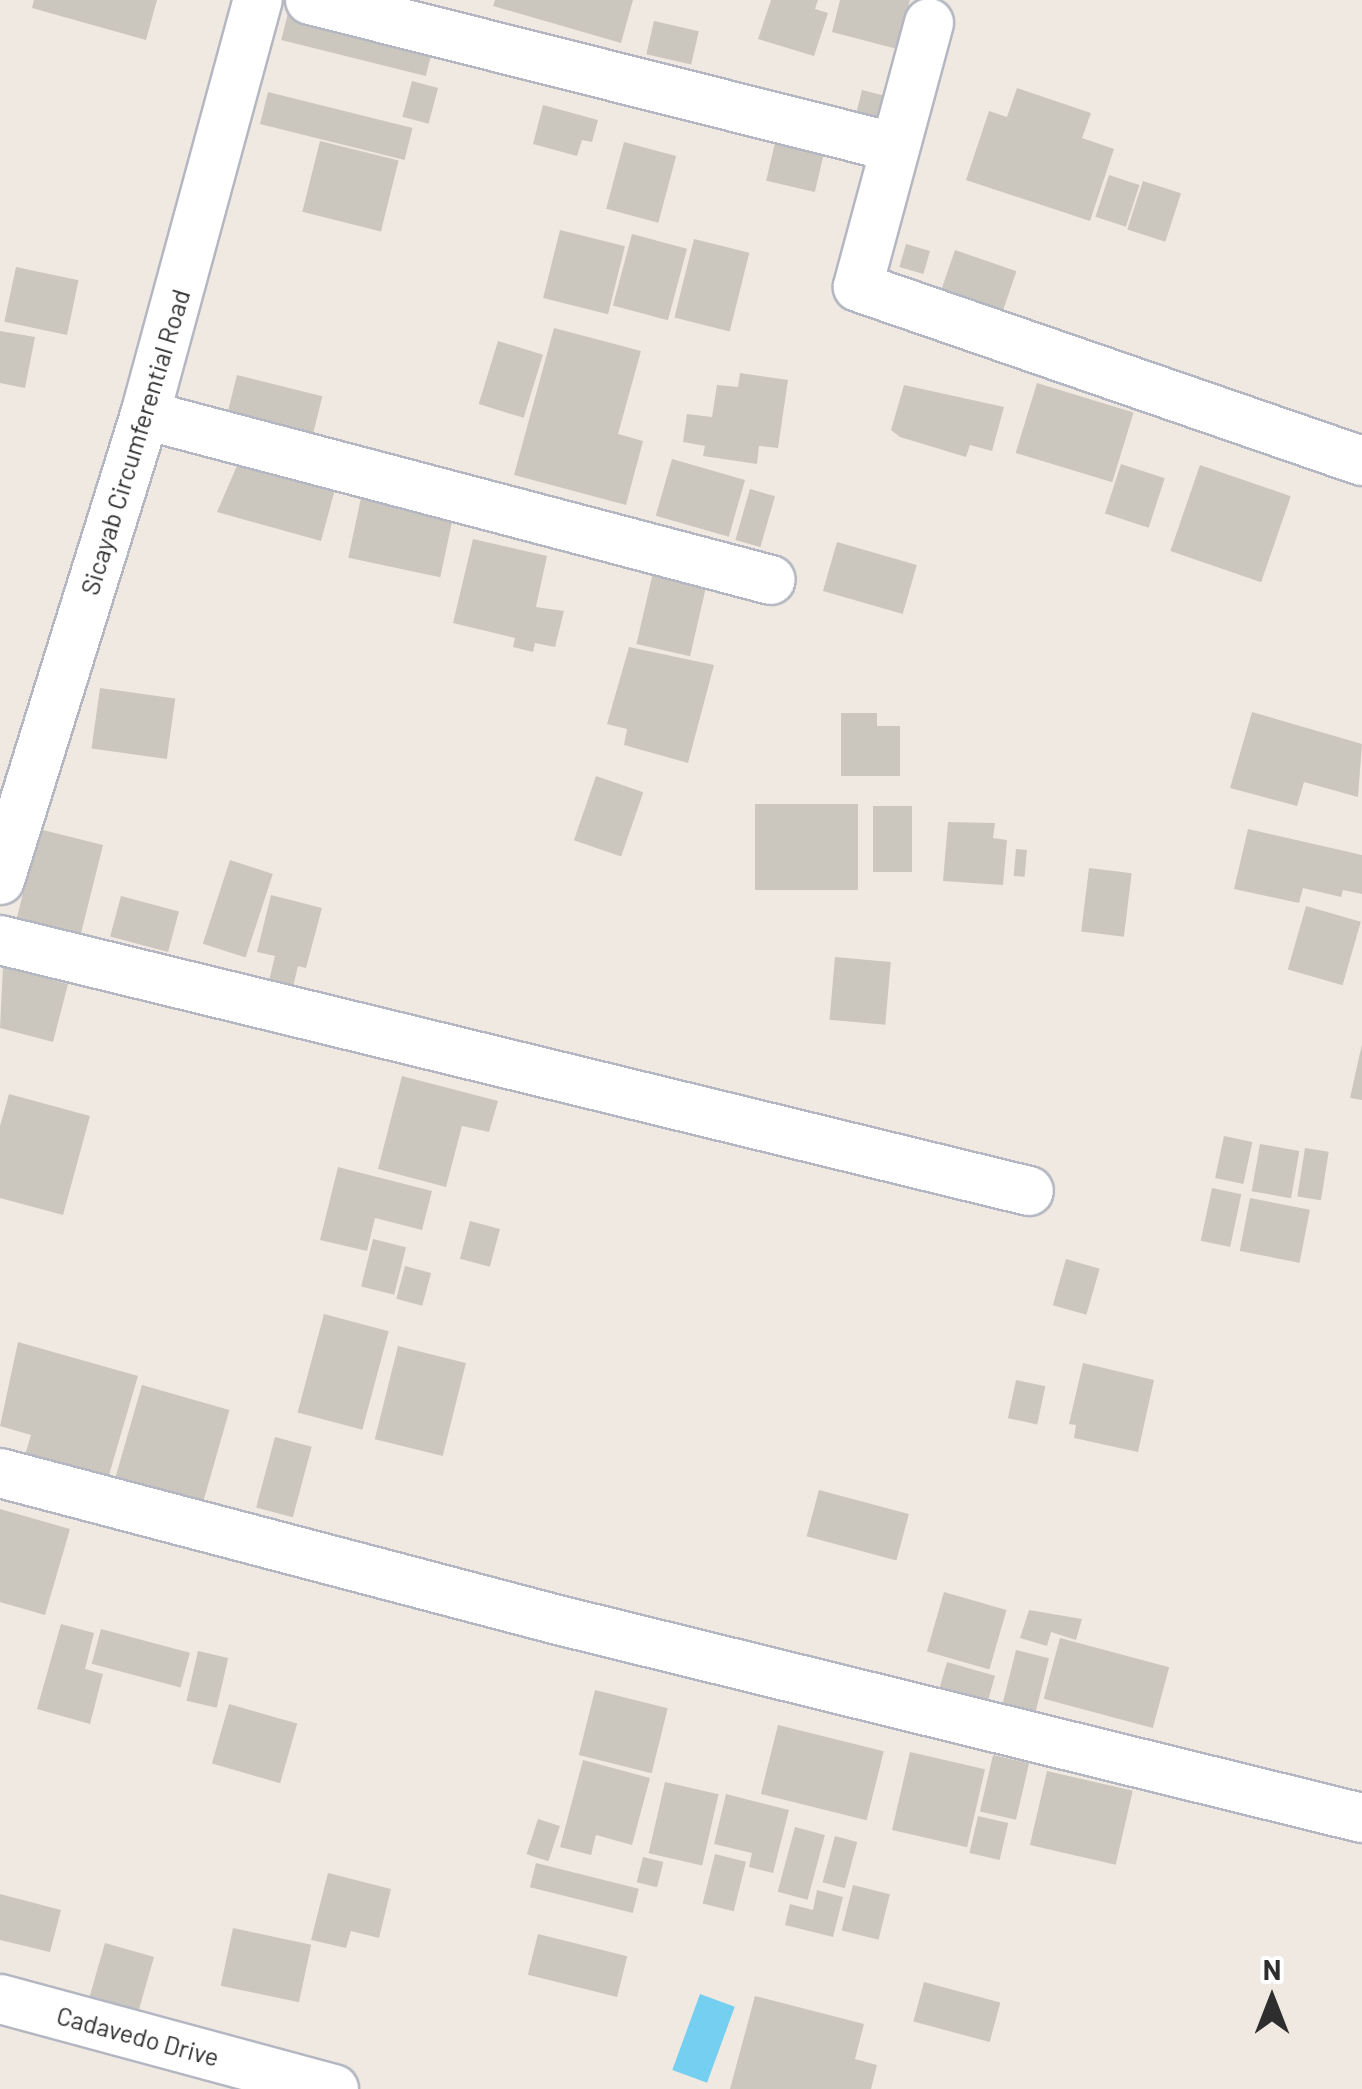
<!DOCTYPE html>
<html>
<head>
<meta charset="utf-8">
<style>
	body { margin:0 }
	#map { position:relative; width:1362px; height:2089px; overflow:hidden; background:#efe9e1; font-family:Barlow,sans-serif }
	div>[style] { position:absolute }
	.water>* { inset:0; background:#75cff0; transform-origin:0 0 }
	.building>* { inset:0; background:#cbc7bf; transform-origin:0 0 }
	.roads { filter:drop-shadow(2px 0 #b4b7c1) drop-shadow(-2px 0 #b4b7c1) drop-shadow(0 2px #b4b7c1) drop-shadow(0 -2px #b4b7c1) }
	.street>* { height:48px; margin:-24px; padding:0 24px; transform-origin:24px; border-radius:24px; background:#fff }
	span { translate:-50% -50%; white-space:nowrap; text-align:center; line-height:1.15; -webkit-text-stroke:8px #fff; paint-order:stroke }
	.street-label { font-size:25px; color:#2e2e2e }
	.north { position:absolute; left:1222px; top:1949px; width:100px; height:100px; -webkit-text-stroke:8px #fff; paint-order:stroke; rotate:0deg; font-size:28px; font-weight:700; line-height:40px; text-align:center; color:#2e2e2e }
	.north::after { content:''; display:block; margin:auto; width:35px; height:45px; background:#2e2e2e; clip-path:polygon(50% 0,100% 100%,50% 72%,0 100%) }
</style>
</head>
<body>
<div id="map">
	<div class="water">
		<div style="left:700px;top:1994px;width:37px;height:81px;rotate:20deg"></div>
	</div>
	<div class="building">
		<div style="clip-path:polygon(34px 0,157px 0,146px 40px,32px 8px)"></div>
		<div style="clip-path:polygon(495px 0,633px 0,621px 43px,493px 6px)"></div>
		<div style="clip-path:polygon(771px 0,818px 0,815px 9px,828px 13px,814px 56px,758px 39px)"></div>
		<div style="clip-path:polygon(840px 0,910px 0,897px 49px,832px 32px)"></div>
		<div style="left:289px;top:9px;width:149px;height:32px;rotate:14deg"></div>
		<div style="left:654px;top:21px;width:46px;height:34px;rotate:13deg"></div>
		<div style="left:412px;top:81px;width:27px;height:37px;rotate:15deg"></div>
		<div style="clip-path:polygon(1017px 88px,1091px 113px,1082px 138px,1114px 149px,1090px 221px,966px 180px,989px 111px,1007px 117px)"></div>
		<div style="left:862px;top:90px;width:36px;height:31px;rotate:14deg"></div>
		<div style="left:268px;top:92px;width:149px;height:33px;rotate:14deg"></div>
		<div style="clip-path:polygon(543px 105px,598px 120px,592px 142px,582px 140px,577px 156px,533px 144px)"></div>
		<div style="left:777px;top:134px;width:50px;height:48px;rotate:13deg"></div>
		<div style="left:320px;top:141px;width:81px;height:73px;rotate:14deg"></div>
		<div style="left:624px;top:142px;width:54px;height:69px;rotate:15deg"></div>
		<div style="left:1109px;top:175px;width:32px;height:44px;rotate:18deg"></div>
		<div style="left:1143px;top:181px;width:40px;height:51px;rotate:18deg"></div>
		<div style="left:560px;top:230px;width:67px;height:70px;rotate:14deg"></div>
		<div style="left:632px;top:234px;width:57px;height:74px;rotate:15deg"></div>
		<div style="left:694px;top:239px;width:57px;height:81px;rotate:14deg"></div>
		<div style="left:906px;top:244px;width:25px;height:24px;rotate:16deg"></div>
		<div style="left:955px;top:250px;width:65px;height:51px;rotate:19deg"></div>
		<div style="left:16px;top:267px;width:64px;height:56px;rotate:12deg"></div>
		<div style="clip-path:polygon(554px 328px,641px 351px,618px 434px,643px 441px,626px 505px,514px 475px)"></div>
		<div style="clip-path:polygon(0 331px,35px 337px,25px 388px,0 383px)"></div>
		<div style="left:498px;top:341px;width:47px;height:66px;rotate:17deg"></div>
		<div style="clip-path:polygon(740px 373px,788px 380px,778px 448px,759px 446px,757px 464px,703px 456px,705px 446px,683px 442px,687px 414px,712px 417px,717px 385px,738px 387px)"></div>
		<div style="left:237px;top:375px;width:88px;height:47px;rotate:14deg"></div>
		<div style="left:1037px;top:383px;width:101px;height:73px;rotate:17deg"></div>
		<div style="clip-path:polygon(904px 385px,1004px 407px,992px 451px,970px 445px,966px 457px,900px 437px,891px 430px)"></div>
		<div style="clip-path:polygon(242px 454px,340px 471px,321px 541px,217px 512px)"></div>
		<div style="left:672px;top:459px;width:76px;height:59px;rotate:16deg"></div>
		<div style="left:1121px;top:464px;width:46px;height:52px;rotate:18deg"></div>
		<div style="left:1200px;top:465px;width:96px;height:91px;rotate:19deg"></div>
		<div style="left:750px;top:489px;width:26px;height:53px;rotate:16deg"></div>
		<div style="left:361px;top:498px;width:94px;height:61px;rotate:12deg"></div>
		<div style="clip-path:polygon(473px 539px,547px 556px,536px 607px,564px 611px,555px 647px,535px 643px,533px 652px,513px 647px,515px 638px,453px 623px)"></div>
		<div style="left:837px;top:542px;width:83px;height:51px;rotate:16deg"></div>
		<div style="left:654px;top:568px;width:55px;height:78px;rotate:13deg"></div>
		<div style="clip-path:polygon(629px 647px,714px 665px,688px 763px,624px 745px,627px 729px,607px 724px)"></div>
		<div style="left:100px;top:688px;width:76px;height:61px;rotate:8deg"></div>
		<div style="clip-path:polygon(1252px 712px,1362px 744px,1358px 797px,1304px 782px,1297px 806px,1230px 788px)"></div>
		<div style="clip-path:polygon(841px 713px,877px 713px,877px 726px,900px 726px,900px 776px,841px 776px)"></div>
		<div style="left:596px;top:776px;width:50px;height:68px;rotate:19deg"></div>
		<div style="left:755px;top:804px;width:103px;height:86px"></div>
		<div style="left:873px;top:806px;width:39px;height:66px"></div>
		<div style="clip-path:polygon(948px 822px,995px 823px,993px 838px,1007px 840px,1003px 885px,943px 881px)"></div>
		<div style="left:39px;top:829px;width:66px;height:92px;rotate:14deg"></div>
		<div style="clip-path:polygon(1248px 829px,1362px 855px,1362px 894px,1343px 890px,1341px 897px,1303px 888px,1299px 903px,1234px 889px)"></div>
		<div style="left:1016px;top:849px;width:11px;height:27px;rotate:5deg"></div>
		<div style="left:230px;top:860px;width:45px;height:88px;rotate:18deg"></div>
		<div style="left:1089px;top:868px;width:43px;height:64px;rotate:7deg"></div>
		<div style="clip-path:polygon(271px 895px,322px 908px,306px 968px,298px 966px,292px 991px,268px 985px,275px 956px,257px 952px)"></div>
		<div style="left:121px;top:896px;width:60px;height:42px;rotate:15deg"></div>
		<div style="left:1306px;top:906px;width:57px;height:66px;rotate:16deg"></div>
		<div style="left:835px;top:957px;width:56px;height:63px;rotate:5deg"></div>
		<div style="clip-path:polygon(3px 967px,68px 984px,53px 1042px,0 1028px)"></div>
		<div style="clip-path:polygon(1362px 1044px,1362px 1100px,1350px 1098px)"></div>
		<div style="clip-path:polygon(402px 1076px,498px 1101px,489px 1132px,462px 1126px,446px 1187px,378px 1169px)"></div>
		<div style="clip-path:polygon(9px 1094px,90px 1116px,63px 1215px,0 1198px,0 1126px)"></div>
		<div style="left:1224px;top:1136px;width:29px;height:43px;rotate:12deg"></div>
		<div style="left:1260px;top:1144px;width:40px;height:48px;rotate:10deg"></div>
		<div style="left:1305px;top:1148px;width:24px;height:49px;rotate:9deg"></div>
		<div style="clip-path:polygon(338px 1167px,432px 1191px,422px 1230px,375px 1218px,367px 1251px,320px 1240px)"></div>
		<div style="left:1212px;top:1188px;width:30px;height:54px;rotate:12deg"></div>
		<div style="left:1250px;top:1198px;width:61px;height:54px;rotate:11deg"></div>
		<div style="left:470px;top:1221px;width:31px;height:39px;rotate:15deg"></div>
		<div style="left:373px;top:1239px;width:34px;height:49px;rotate:14deg"></div>
		<div style="left:1066px;top:1259px;width:35px;height:48px;rotate:16deg"></div>
		<div style="left:405px;top:1266px;width:27px;height:34px;rotate:15deg"></div>
		<div style="left:324px;top:1314px;width:67px;height:102px;rotate:15deg"></div>
		<div style="clip-path:polygon(18px 1342px,138px 1376px,104px 1492px,21px 1468px,31px 1435px,0 1426px)"></div>
		<div style="left:398px;top:1346px;width:70px;height:96px;rotate:14deg"></div>
		<div style="clip-path:polygon(1083px 1363px,1154px 1380px,1138px 1452px,1074px 1438px,1076px 1425px,1069px 1424px)"></div>
		<div style="left:1016px;top:1380px;width:30px;height:39px;rotate:12deg"></div>
		<div style="left:142px;top:1385px;width:91px;height:114px;rotate:16deg"></div>
		<div style="left:275px;top:1437px;width:38px;height:73px;rotate:15deg"></div>
		<div style="left:819px;top:1490px;width:93px;height:48px;rotate:15deg"></div>
		<div style="clip-path:polygon(0 1509px,70px 1529px,45px 1615px,0 1602px)"></div>
		<div style="left:944px;top:1592px;width:65px;height:62px;rotate:16deg"></div>
		<div style="clip-path:polygon(1029px 1610px,1082px 1619px,1076px 1640px,1051px 1632px,1047px 1646px,1020px 1638px)"></div>
		<div style="clip-path:polygon(61px 1624px,94px 1633px,85px 1669px,103px 1674px,90px 1724px,37px 1709px)"></div>
		<div style="left:101px;top:1629px;width:92px;height:36px;rotate:15deg"></div>
		<div style="left:1060px;top:1638px;width:113px;height:63px;rotate:15deg"></div>
		<div style="left:1016px;top:1650px;width:34px;height:65px;rotate:14deg"></div>
		<div style="left:198px;top:1651px;width:31px;height:51px;rotate:13deg"></div>
		<div style="left:947px;top:1662px;width:50px;height:45px;rotate:16deg"></div>
		<div style="left:595px;top:1690px;width:75px;height:67px;rotate:14deg"></div>
		<div style="left:229px;top:1704px;width:71px;height:62px;rotate:16deg"></div>
		<div style="left:778px;top:1725px;width:109px;height:71px;rotate:14deg"></div>
		<div style="left:910px;top:1752px;width:77px;height:80px;rotate:13deg"></div>
		<div style="left:993px;top:1755px;width:37px;height:58px;rotate:13deg"></div>
		<div style="clip-path:polygon(583px 1760px,650px 1778px,632px 1845px,596px 1835px,591px 1855px,560px 1847px)"></div>
		<div style="left:1047px;top:1771px;width:88px;height:76px;rotate:13deg"></div>
		<div style="left:665px;top:1782px;width:55px;height:73px;rotate:13deg"></div>
		<div style="clip-path:polygon(726px 1794px,789px 1810px,773px 1873px,749px 1867px,752px 1853px,714px 1844px)"></div>
		<div style="left:978px;top:1816px;width:31px;height:38px;rotate:13deg"></div>
		<div style="left:538px;top:1819px;width:23px;height:37px;rotate:18deg"></div>
		<div style="left:795px;top:1827px;width:31px;height:67px;rotate:15deg"></div>
		<div style="left:835px;top:1836px;width:23px;height:48px;rotate:15deg"></div>
		<div style="left:715px;top:1854px;width:32px;height:51px;rotate:14deg"></div>
		<div style="left:643px;top:1857px;width:21px;height:26px;rotate:14deg"></div>
		<div style="left:536px;top:1863px;width:106px;height:25px;rotate:14deg"></div>
		<div style="clip-path:polygon(328px 1873px,391px 1889px,379px 1938px,351px 1931px,346px 1948px,311px 1940px)"></div>
		<div style="left:853px;top:1885px;width:38px;height:47px;rotate:14deg"></div>
		<div style="clip-path:polygon(817px 1890px,843px 1897px,833px 1937px,785px 1925px,790px 1904px,813px 1910px)"></div>
		<div style="clip-path:polygon(0 1894px,61px 1910px,50px 1952px,0 1940px)"></div>
		<div style="left:233px;top:1928px;width:80px;height:59px;rotate:12deg"></div>
		<div style="left:538px;top:1934px;width:92px;height:42px;rotate:14deg"></div>
		<div style="left:105px;top:1943px;width:51px;height:58px;rotate:16deg"></div>
		<div style="left:924px;top:1982px;width:79px;height:41px;rotate:15deg"></div>
		<div style="clip-path:polygon(755px 1996px,864px 2024px,855px 2059px,877px 2065px,871px 2089px,730px 2089px)"></div>
	</div>
	<div class="roads">
		<div class="street">
			<div style="left:310px;top:0;width:601px;rotate:14.15deg"></div>
			<div style="left:929px;top:23px;width:273px;rotate:105.1deg"></div>
			<div style="left:858px;top:287px;width:533px;rotate:19.05deg"></div>
			<div style="left:145px;top:415px;width:647px;rotate:14.77deg"></div>
			<div style="left:0;top:880px;width:487px;rotate:-72.7deg"></div>
			<div style="left:145px;top:415px;width:430px;rotate:-74.8deg"></div>
			<div style="left:0;top:940px;width:1059px;rotate:13.71deg"></div>
			<div style="left:0;top:1473px;width:573px;rotate:14.76deg"></div>
			<div style="left:554px;top:1619px;width:832px;rotate:13.84deg"></div>
			<div style="left:0;top:1999px;width:346px;rotate:15.1deg"></div>
		</div>
	</div>
	<div class="street-label">
		<span style="left:135px;top:442px;rotate:-73deg">Sicayab Circumferential Road</span>
		<span style="left:138px;top:2036px;rotate:15deg">Cadavedo Drive</span>
	</div>
	<div class="north">N</div>
</div>
</body>
</html>
